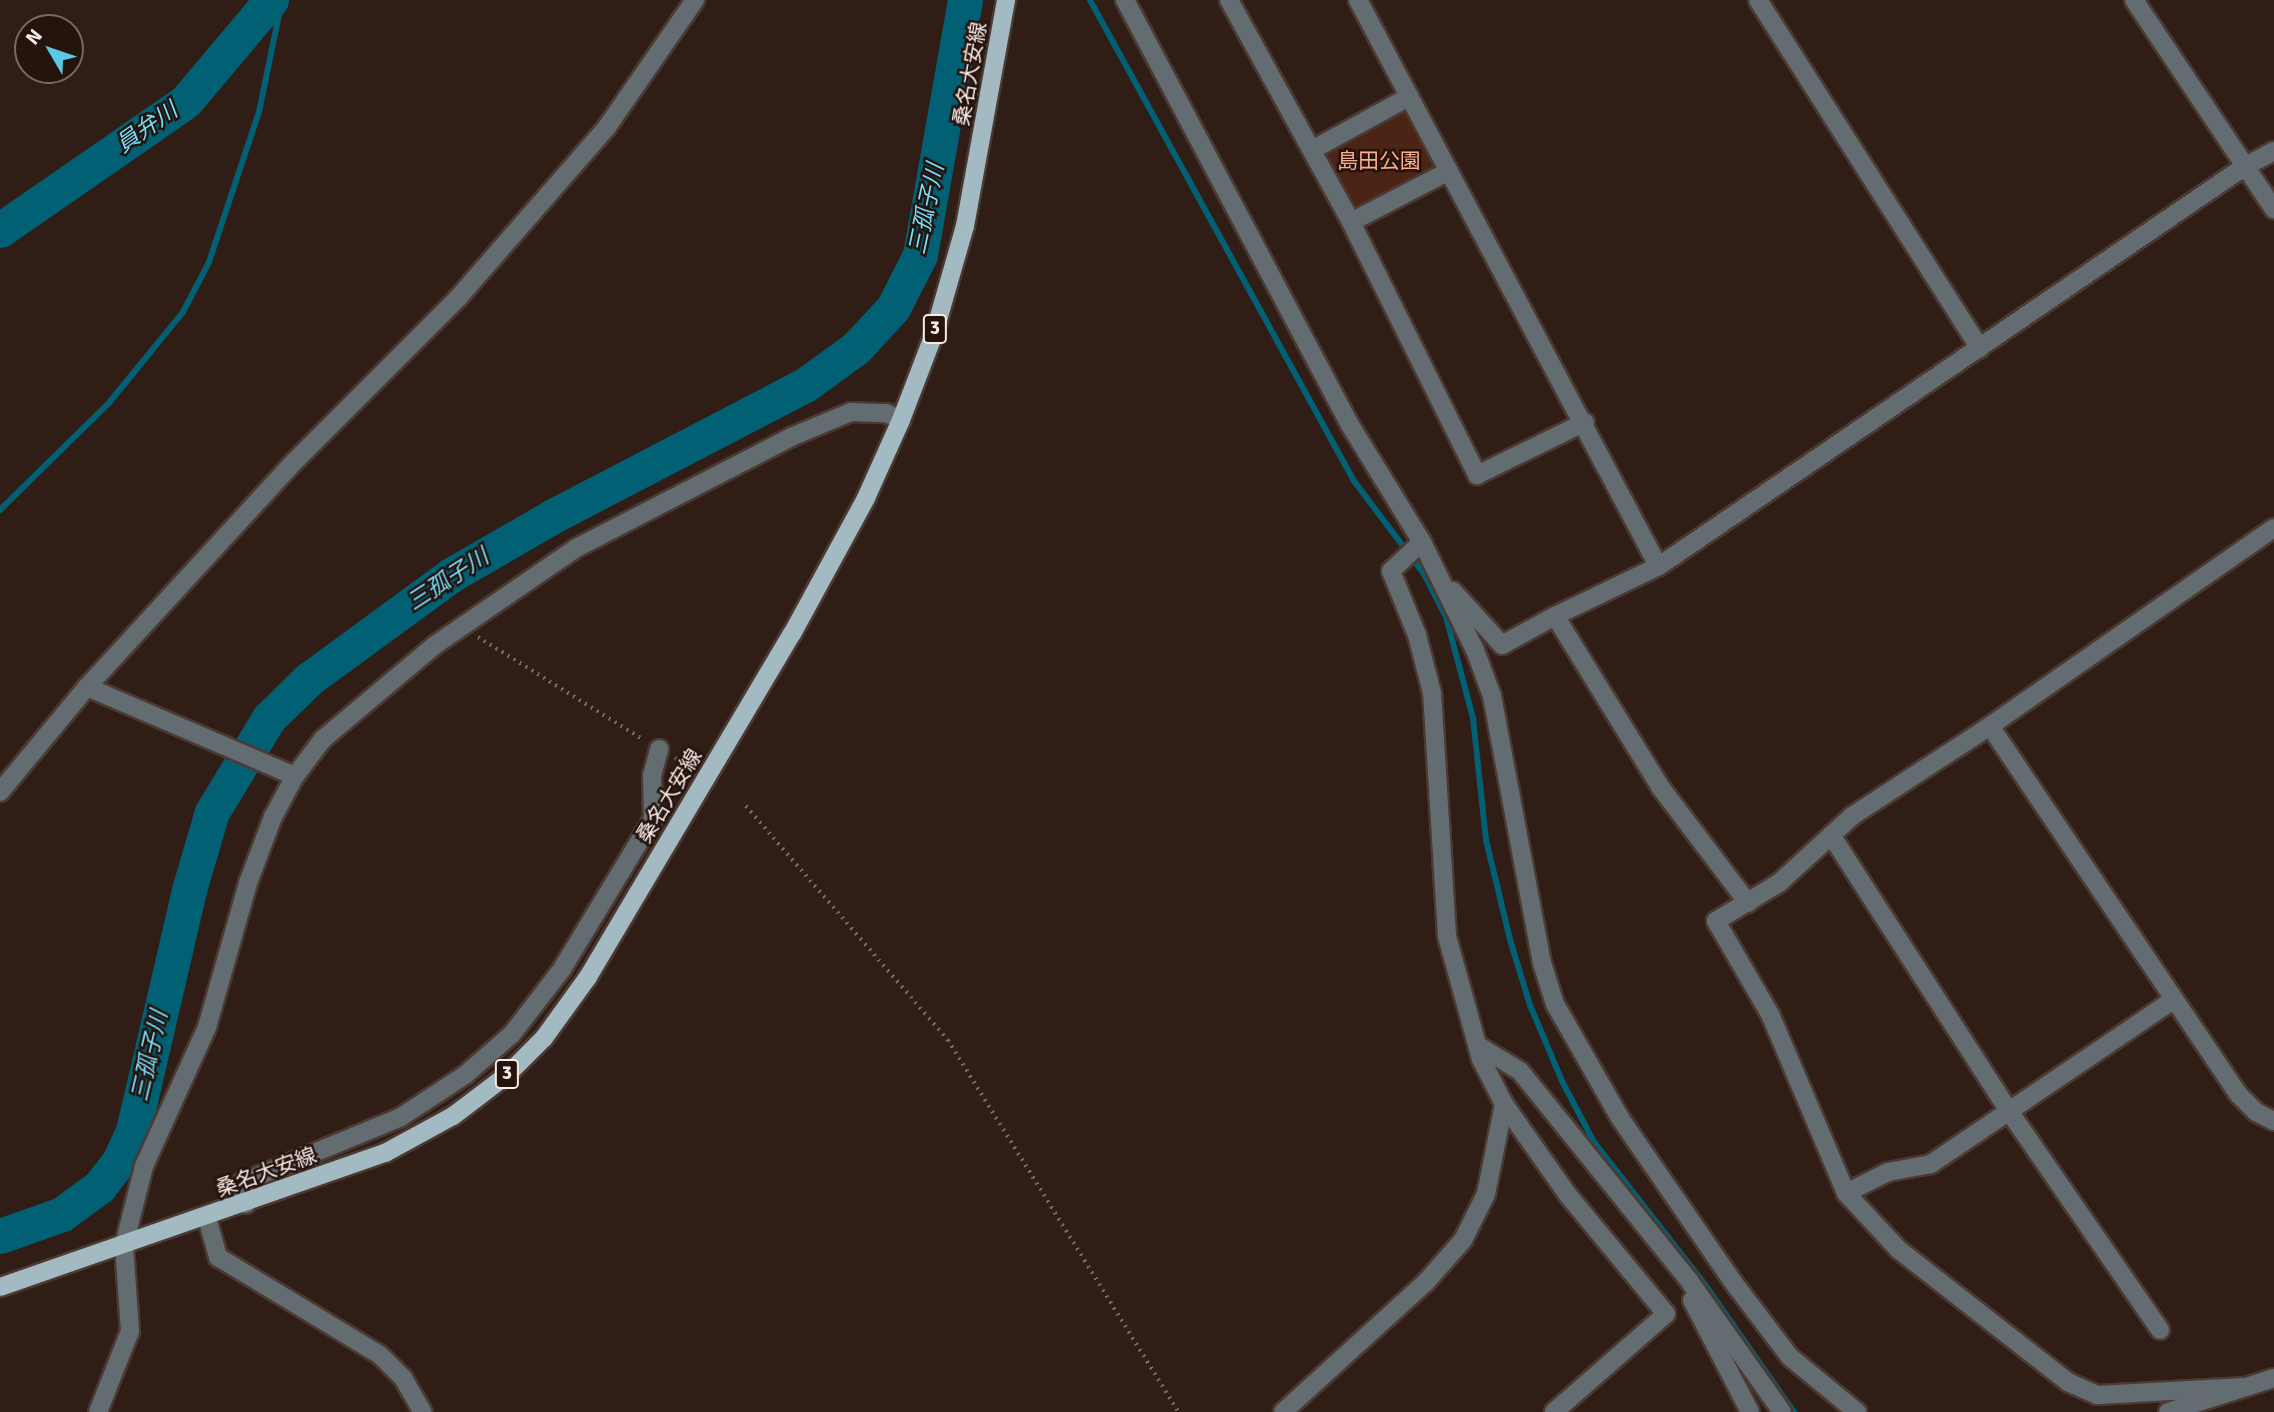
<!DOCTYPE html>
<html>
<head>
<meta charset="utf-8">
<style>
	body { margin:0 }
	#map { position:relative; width:2274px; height:1412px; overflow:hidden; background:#2f1d16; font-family:Signika,"Noto Sans JP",sans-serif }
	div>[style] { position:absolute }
	.green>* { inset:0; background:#4b2415; transform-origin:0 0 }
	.stream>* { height:6px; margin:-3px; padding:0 3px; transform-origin:3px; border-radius:3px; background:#016074 }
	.river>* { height:35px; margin:-17.5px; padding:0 17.5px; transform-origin:17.5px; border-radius:17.5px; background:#016074 }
	.path>* { height:3.5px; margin-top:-1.75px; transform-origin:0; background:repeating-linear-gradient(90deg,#796862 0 2px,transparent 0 7px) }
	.roads { filter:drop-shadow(2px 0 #4b3a33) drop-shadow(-2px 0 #4b3a33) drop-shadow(0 2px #4b3a33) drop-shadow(0 -2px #4b3a33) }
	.minor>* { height:18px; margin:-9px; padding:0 9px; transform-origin:9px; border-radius:9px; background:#636d71 }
	.major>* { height:18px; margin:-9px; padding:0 9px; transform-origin:9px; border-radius:9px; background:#a4bac2 }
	span { translate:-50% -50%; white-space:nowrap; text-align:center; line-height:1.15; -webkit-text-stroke:5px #25130d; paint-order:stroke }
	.shield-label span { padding:2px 5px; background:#25130d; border:2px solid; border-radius:5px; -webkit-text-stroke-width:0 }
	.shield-label { font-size:19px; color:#f7eae5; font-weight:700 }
	.street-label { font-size:21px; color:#f7eae5 }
	.park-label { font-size:21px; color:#feac8e }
	.water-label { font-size:23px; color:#75defc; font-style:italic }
	.north { position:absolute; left:14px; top:14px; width:70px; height:70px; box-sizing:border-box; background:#25130d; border:2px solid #796963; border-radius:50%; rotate:309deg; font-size:19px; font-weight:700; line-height:28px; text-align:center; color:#f7eae5 }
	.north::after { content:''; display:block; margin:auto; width:24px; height:32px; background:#5bc8e6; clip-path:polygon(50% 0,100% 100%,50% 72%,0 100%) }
</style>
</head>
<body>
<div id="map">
	<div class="green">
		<div style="left:1407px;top:103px;width:75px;height:102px;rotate:62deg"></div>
	</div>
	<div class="stream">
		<div style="left:1090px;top:0;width:549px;rotate:61.24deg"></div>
		<div style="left:1354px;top:481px;width:116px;rotate:53deg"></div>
		<div style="left:1424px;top:574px;width:48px;rotate:62.9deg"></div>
		<div style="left:1446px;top:617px;width:105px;rotate:75deg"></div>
		<div style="left:1473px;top:718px;width:123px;rotate:83.9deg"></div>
		<div style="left:1486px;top:840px;width:106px;rotate:76.4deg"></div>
		<div style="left:1511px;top:943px;width:65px;rotate:73deg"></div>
		<div style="left:1530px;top:1005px;width:85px;rotate:67.1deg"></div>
		<div style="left:1563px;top:1083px;width:67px;rotate:62.3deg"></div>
		<div style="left:1594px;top:1142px;width:182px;rotate:52.1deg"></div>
		<div style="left:1706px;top:1286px;width:154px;rotate:55.1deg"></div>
		<div style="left:0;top:510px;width:151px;rotate:-44.5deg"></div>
		<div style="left:108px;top:404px;width:119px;rotate:-50.8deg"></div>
		<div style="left:183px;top:312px;width:56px;rotate:-62.5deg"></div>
		<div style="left:209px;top:262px;width:158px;rotate:-71.6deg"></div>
		<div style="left:259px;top:112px;width:114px;rotate:-78.4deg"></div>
	</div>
	<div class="river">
		<div style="left:0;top:230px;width:226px;rotate:-34.7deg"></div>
		<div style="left:186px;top:101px;width:132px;rotate:-49.9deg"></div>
		<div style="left:0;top:1236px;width:66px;rotate:-19.5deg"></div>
		<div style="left:62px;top:1214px;width:46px;rotate:-36.1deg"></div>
		<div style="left:99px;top:1187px;width:33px;rotate:-52deg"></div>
		<div style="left:119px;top:1161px;width:33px;rotate:-65deg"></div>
		<div style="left:133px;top:1131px;width:247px;rotate:-76.9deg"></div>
		<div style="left:189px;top:890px;width:81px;rotate:-73.6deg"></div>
		<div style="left:212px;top:812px;width:110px;rotate:-58.8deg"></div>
		<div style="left:269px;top:718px;width:56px;rotate:-44.3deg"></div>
		<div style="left:309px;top:679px;width:176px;rotate:-36.2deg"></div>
		<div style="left:451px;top:575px;width:118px;rotate:-30deg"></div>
		<div style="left:553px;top:516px;width:284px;rotate:-27.5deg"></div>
		<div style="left:805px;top:385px;width:63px;rotate:-36deg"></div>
		<div style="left:856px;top:348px;width:54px;rotate:-47.2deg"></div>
		<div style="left:893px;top:308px;width:59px;rotate:-63deg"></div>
		<div style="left:920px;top:255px;width:259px;rotate:-80deg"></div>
	</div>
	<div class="path">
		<div style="left:478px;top:637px;width:195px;rotate:31.8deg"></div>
		<div style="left:675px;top:758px;width:12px;rotate:35deg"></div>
		<div style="left:746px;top:806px;width:309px;rotate:49.2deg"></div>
		<div style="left:948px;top:1040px;width:438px;rotate:58.2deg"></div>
	</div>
	<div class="roads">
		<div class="minor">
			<div style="left:1125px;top:0;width:481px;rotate:62.1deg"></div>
			<div style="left:1350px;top:425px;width:137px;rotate:58.4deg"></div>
			<div style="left:1422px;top:542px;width:120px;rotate:63.9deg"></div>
			<div style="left:1475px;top:650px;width:49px;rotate:69.7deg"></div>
			<div style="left:1492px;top:696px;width:272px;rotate:79.4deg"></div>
			<div style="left:1542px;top:963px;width:43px;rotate:72.4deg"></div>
			<div style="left:1555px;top:1004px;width:131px;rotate:60.3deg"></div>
			<div style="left:1620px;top:1118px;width:199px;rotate:55.4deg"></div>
			<div style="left:1733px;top:1282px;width:94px;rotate:52.8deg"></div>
			<div style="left:1790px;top:1357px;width:87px;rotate:39.4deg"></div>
			<div style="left:1229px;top:0;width:253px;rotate:61.2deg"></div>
			<div style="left:1351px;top:222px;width:283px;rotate:63.5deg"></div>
			<div style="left:1477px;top:475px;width:120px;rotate:-26.1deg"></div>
			<div style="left:1358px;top:0;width:634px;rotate:62.06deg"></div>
			<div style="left:1758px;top:0;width:413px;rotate:57.5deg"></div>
			<div style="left:2134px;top:0;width:252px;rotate:56.2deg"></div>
			<div style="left:1312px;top:150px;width:111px;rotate:-28.7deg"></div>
			<div style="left:1351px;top:222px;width:110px;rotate:-27.5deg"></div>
			<div style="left:1453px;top:591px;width:73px;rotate:47.8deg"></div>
			<div style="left:1502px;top:645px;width:60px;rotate:-28.7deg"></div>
			<div style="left:87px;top:687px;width:226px;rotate:23.2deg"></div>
			<div style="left:1990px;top:726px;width:445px;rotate:56deg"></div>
			<div style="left:2239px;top:1095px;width:24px;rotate:45deg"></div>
			<div style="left:2256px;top:1112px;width:20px;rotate:27deg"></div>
			<div style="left:0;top:792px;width:136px;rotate:-50.4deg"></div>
			<div style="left:87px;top:687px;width:307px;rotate:-47.4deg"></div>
			<div style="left:295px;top:461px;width:231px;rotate:-45deg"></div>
			<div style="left:458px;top:298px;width:227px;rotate:-48.9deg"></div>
			<div style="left:607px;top:127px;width:155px;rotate:-55.3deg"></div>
			<div style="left:1831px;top:835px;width:328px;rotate:57.2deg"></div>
			<div style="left:2009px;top:1111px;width:266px;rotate:55.4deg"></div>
			<div style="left:1748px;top:903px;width:144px;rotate:-127.1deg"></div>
			<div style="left:1661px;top:788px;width:202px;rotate:-121.6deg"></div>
			<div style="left:1555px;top:616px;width:115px;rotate:-25.7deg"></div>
			<div style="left:1659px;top:566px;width:708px;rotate:-34.3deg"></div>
			<div style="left:2244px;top:167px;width:34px;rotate:-28deg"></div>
			<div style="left:1477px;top:1045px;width:50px;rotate:31.2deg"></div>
			<div style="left:1520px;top:1071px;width:271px;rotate:51.1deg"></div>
			<div style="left:1690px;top:1282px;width:159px;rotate:54.7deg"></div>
			<div style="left:1504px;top:1104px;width:111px;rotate:54.9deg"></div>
			<div style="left:1568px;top:1195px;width:154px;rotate:50.5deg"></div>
			<div style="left:1666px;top:1314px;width:149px;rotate:138.8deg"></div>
			<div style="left:1846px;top:1193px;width:47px;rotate:-26.6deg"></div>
			<div style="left:1888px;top:1172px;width:44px;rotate:-10.5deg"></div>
			<div style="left:1931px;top:1164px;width:291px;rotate:-34.1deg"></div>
			<div style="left:246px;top:1204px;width:22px;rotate:-103deg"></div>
			<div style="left:241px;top:1183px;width:173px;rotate:-22.4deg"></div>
			<div style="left:401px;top:1117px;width:77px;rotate:-33.3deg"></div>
			<div style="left:465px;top:1075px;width:62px;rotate:-41.1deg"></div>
			<div style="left:512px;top:1034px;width:82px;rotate:-52.4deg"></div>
			<div style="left:562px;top:969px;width:175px;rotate:-58.8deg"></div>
			<div style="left:653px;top:819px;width:43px;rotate:-91.3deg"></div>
			<div style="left:652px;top:776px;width:28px;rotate:-75deg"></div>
			<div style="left:207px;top:1218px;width:41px;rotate:74.2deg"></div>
			<div style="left:218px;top:1257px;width:189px;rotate:31.2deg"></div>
			<div style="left:380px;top:1355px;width:33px;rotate:45deg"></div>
			<div style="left:403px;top:1378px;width:39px;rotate:60deg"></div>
			<div style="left:1692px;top:1300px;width:126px;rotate:62.6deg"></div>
			<div style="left:2245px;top:1387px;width:148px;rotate:176.9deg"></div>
			<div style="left:2097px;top:1395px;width:32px;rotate:-156deg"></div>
			<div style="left:2068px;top:1382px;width:214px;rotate:-142deg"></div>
			<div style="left:1899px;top:1250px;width:78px;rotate:-132.9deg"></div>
			<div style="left:1846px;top:1193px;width:192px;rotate:-113deg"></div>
			<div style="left:1771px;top:1016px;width:110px;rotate:-120.1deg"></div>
			<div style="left:1716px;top:921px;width:74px;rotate:-31.1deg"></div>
			<div style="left:1779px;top:883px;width:99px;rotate:-42.5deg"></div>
			<div style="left:1852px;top:816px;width:165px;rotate:-33.1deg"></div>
			<div style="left:1990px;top:726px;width:346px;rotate:-34.9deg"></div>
			<div style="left:98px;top:1412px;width:87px;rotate:-68.4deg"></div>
			<div style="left:130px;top:1331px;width:86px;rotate:-94deg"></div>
			<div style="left:124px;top:1245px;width:81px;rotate:-75.8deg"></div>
			<div style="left:144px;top:1166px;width:153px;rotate:-65.6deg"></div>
			<div style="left:207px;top:1027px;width:150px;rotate:-74.1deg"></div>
			<div style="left:248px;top:883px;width:71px;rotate:-69.3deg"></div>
			<div style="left:273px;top:817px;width:47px;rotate:-61.8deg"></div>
			<div style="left:295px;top:776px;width:46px;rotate:-52.9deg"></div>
			<div style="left:323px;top:739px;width:146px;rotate:-40deg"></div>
			<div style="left:435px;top:645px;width:171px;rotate:-34.5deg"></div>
			<div style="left:576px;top:548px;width:242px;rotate:-27.3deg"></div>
			<div style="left:791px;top:437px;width:65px;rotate:-22.6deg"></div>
			<div style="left:851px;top:412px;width:35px;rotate:2deg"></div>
			<div style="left:886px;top:413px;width:17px;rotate:25deg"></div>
			<div style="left:1283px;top:1412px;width:193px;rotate:-42.3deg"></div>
			<div style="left:1426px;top:1282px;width:56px;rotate:-48.6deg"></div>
			<div style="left:1463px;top:1240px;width:51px;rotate:-63.4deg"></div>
			<div style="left:1486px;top:1194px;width:92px;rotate:-78.7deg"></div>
			<div style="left:1504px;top:1104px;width:51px;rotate:-117.1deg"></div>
			<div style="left:1481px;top:1059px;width:128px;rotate:-105.5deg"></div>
			<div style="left:1447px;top:936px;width:243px;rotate:-93.5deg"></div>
			<div style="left:1432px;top:693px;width:60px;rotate:-104.5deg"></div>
			<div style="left:1417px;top:635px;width:69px;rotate:-112.1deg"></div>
			<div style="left:1391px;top:571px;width:42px;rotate:-43.1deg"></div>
			<div style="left:2168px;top:1412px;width:111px;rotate:-17.8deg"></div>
		</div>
		<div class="major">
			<div style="left:0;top:1287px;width:408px;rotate:-19.2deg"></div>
			<div style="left:385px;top:1153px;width:77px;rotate:-28.6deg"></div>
			<div style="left:453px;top:1116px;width:68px;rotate:-37.2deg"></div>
			<div style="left:507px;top:1075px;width:52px;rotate:-45deg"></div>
			<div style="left:544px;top:1038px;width:75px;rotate:-54.2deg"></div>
			<div style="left:588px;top:977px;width:399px;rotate:-59.3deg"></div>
			<div style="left:792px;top:634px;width:155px;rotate:-61.4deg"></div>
			<div style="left:866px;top:498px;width:85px;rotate:-65.8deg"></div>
			<div style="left:901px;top:420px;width:92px;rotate:-69deg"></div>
			<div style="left:934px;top:334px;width:112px;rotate:-74deg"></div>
			<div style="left:965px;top:226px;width:230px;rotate:-79.7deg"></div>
		</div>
	</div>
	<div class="shield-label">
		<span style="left:935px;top:329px">3</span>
		<span style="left:507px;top:1074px">3</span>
	</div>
	<div class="street-label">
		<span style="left:970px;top:74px;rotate:-80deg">桑名大安線</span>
		<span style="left:669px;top:796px;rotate:-59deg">桑名大安線</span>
		<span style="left:266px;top:1172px;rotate:-20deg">桑名大安線</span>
	</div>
	<div class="park-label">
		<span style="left:1379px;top:161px">島田公園</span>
	</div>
	<div class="water-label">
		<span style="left:147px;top:128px;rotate:-35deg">員弁川</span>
		<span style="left:927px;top:209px;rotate:-78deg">三孤子川</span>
		<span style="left:448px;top:580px;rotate:-33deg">三孤子川</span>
		<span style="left:150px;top:1056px;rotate:-77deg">三孤子川</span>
	</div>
	<div class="north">N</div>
</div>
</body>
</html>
